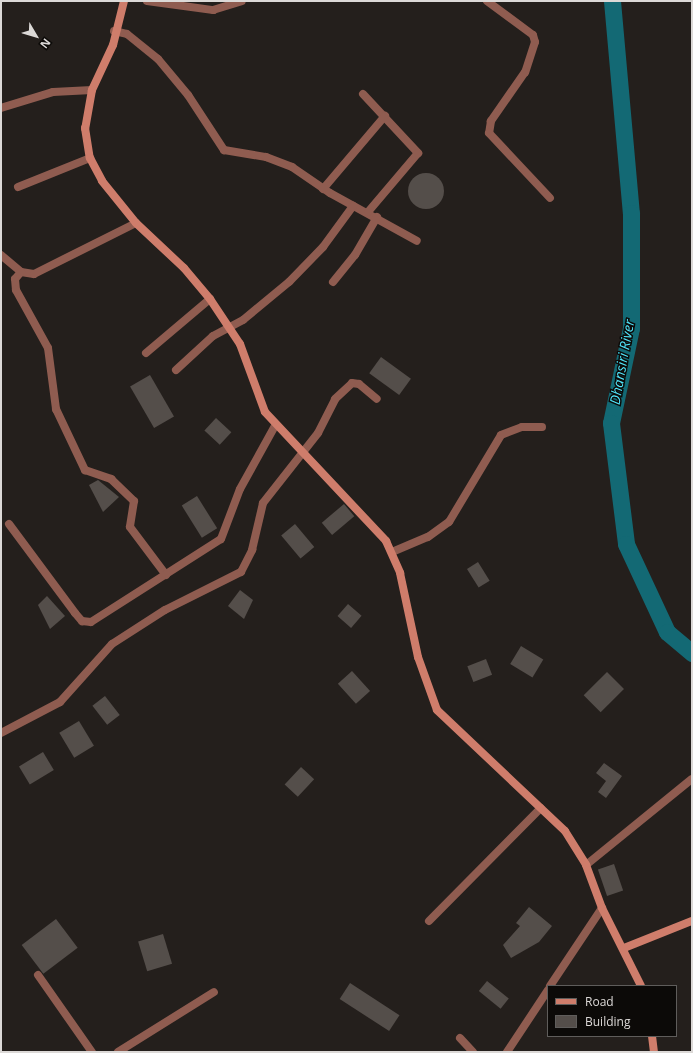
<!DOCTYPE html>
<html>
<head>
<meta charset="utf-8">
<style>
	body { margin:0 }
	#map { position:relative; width:693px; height:1053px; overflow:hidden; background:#241f1c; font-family:"Open Sans",sans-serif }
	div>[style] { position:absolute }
	.river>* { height:17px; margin:-8.5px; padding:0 8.5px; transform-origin:8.5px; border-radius:8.5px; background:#136974 }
	.building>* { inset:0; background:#544e4a; transform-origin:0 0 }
	.round { border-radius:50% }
	.street>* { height:8px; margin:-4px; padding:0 4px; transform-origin:4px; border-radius:4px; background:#8f5c50 }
	.secondary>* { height:8px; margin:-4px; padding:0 4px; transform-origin:4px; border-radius:4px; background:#cf7d6b }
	span { translate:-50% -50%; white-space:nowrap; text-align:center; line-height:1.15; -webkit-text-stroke:3px #0c0a08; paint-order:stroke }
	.water-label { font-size:14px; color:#51e6fb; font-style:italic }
	.frame { position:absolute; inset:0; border:2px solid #dcd9d7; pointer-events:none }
	.legend { position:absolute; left:547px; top:985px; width:130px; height:52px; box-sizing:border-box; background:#0c0a08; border:1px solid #5f5d5b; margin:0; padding:5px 7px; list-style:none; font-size:12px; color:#dcd9d7 }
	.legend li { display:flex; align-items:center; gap:8px; height:20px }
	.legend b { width:20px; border:1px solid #5f5d5b }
	.north { position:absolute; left:16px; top:16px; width:40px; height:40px; -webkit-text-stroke:3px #0c0a08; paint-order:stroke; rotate:128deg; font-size:11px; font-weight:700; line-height:16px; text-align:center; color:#dcd9d7 }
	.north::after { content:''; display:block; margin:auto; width:14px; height:18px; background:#dcd9d7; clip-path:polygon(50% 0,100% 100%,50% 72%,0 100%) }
</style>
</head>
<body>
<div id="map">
	<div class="river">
		<div style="left:612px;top:1px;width:213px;rotate:84.9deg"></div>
		<div style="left:631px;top:213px;width:115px;rotate:90deg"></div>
		<div style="left:631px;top:328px;width:97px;rotate:101.9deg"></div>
		<div style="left:611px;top:423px;width:122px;rotate:82.9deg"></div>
		<div style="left:626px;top:544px;width:97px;rotate:65deg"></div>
		<div style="left:667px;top:632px;width:33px;rotate:40deg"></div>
	</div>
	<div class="building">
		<div class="round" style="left:408px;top:173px;width:36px;height:36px"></div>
		<div style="left:381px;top:357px;width:37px;height:20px;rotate:36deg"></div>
		<div style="left:150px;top:375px;width:48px;height:23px;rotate:60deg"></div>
		<div style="left:216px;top:418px;width:21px;height:17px;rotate:43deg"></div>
		<div style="clip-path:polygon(98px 480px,119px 497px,103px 512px,89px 485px)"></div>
		<div style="left:197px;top:496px;width:38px;height:18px;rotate:58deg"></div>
		<div style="left:344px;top:504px;width:16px;height:29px;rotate:50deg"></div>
		<div style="left:295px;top:524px;width:30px;height:18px;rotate:50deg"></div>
		<div style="left:478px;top:562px;width:22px;height:13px;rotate:58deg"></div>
		<div style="clip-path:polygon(240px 590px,253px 600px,244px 619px,228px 606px)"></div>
		<div style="clip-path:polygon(47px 596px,65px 616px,50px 629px,38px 605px)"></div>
		<div style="left:348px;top:604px;width:18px;height:16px;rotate:41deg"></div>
		<div style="left:521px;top:646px;width:26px;height:21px;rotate:31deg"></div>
		<div style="left:486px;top:659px;width:17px;height:20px;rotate:69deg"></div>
		<div style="left:352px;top:671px;width:27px;height:19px;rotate:48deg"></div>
		<div style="left:607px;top:672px;width:24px;height:33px;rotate:45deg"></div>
		<div style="left:105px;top:696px;width:24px;height:16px;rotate:52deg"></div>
		<div style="left:79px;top:721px;width:29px;height:23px;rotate:59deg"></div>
		<div style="left:43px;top:752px;width:21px;height:28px;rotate:59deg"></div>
		<div style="clip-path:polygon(604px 763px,622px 776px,606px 798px,598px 792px,606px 781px,596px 773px)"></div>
		<div style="left:301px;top:767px;width:18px;height:24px;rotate:43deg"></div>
		<div style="left:614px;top:864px;width:28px;height:17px;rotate:71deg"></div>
		<div style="clip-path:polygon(529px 907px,552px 926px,539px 942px,511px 958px,503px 945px,520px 926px,516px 923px)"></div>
		<div style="left:56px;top:919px;width:36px;height:43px;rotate:53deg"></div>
		<div style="left:163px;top:934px;width:31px;height:26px;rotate:73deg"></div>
		<div style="left:487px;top:981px;width:28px;height:13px;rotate:39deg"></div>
		<div style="left:350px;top:983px;width:59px;height:19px;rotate:33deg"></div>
	</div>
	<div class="street">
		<div style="left:147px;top:1px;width:67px;rotate:7.8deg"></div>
		<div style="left:213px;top:10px;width:30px;rotate:-17deg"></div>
		<div style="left:487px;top:1px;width:57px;rotate:36.5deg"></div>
		<div style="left:533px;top:35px;width:7px;rotate:74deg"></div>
		<div style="left:535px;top:42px;width:32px;rotate:108deg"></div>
		<div style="left:525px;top:72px;width:60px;rotate:124.8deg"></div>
		<div style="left:491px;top:121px;width:12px;rotate:99deg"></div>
		<div style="left:489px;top:133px;width:89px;rotate:46.8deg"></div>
		<div style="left:114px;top:31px;width:13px;rotate:13deg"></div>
		<div style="left:127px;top:34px;width:40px;rotate:39deg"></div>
		<div style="left:158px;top:59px;width:47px;rotate:50.2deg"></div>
		<div style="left:188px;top:95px;width:66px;rotate:56.8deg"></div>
		<div style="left:224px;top:150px;width:43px;rotate:9.5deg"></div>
		<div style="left:266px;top:157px;width:28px;rotate:21deg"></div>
		<div style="left:292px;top:167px;width:46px;rotate:34.4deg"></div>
		<div style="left:330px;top:193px;width:99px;rotate:28.9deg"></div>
		<div style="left:363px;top:94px;width:81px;rotate:47deg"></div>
		<div style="left:418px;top:153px;width:77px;rotate:130.3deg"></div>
		<div style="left:1px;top:108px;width:54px;rotate:-17.1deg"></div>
		<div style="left:53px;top:92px;width:39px;rotate:-3deg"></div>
		<div style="left:18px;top:187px;width:78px;rotate:-21.9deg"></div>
		<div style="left:323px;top:189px;width:96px;rotate:-49.7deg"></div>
		<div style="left:1px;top:255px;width:26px;rotate:40deg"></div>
		<div style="left:21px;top:272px;width:13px;rotate:9deg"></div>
		<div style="left:34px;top:274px;width:114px;rotate:-26.6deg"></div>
		<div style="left:21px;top:272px;width:9px;rotate:131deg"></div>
		<div style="left:15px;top:279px;width:11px;rotate:85deg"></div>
		<div style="left:16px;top:290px;width:66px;rotate:61.1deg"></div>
		<div style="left:48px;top:348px;width:62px;rotate:82.5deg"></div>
		<div style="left:56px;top:409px;width:68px;rotate:64.6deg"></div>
		<div style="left:85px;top:470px;width:28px;rotate:19deg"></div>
		<div style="left:111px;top:479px;width:32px;rotate:44deg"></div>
		<div style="left:134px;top:501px;width:26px;rotate:99deg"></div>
		<div style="left:130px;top:527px;width:60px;rotate:53.1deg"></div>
		<div style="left:333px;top:282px;width:35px;rotate:-51deg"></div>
		<div style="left:355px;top:255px;width:44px;rotate:-59.9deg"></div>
		<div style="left:146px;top:353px;width:84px;rotate:-40.2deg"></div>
		<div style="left:176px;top:370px;width:50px;rotate:-42.6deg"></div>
		<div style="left:213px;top:336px;width:34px;rotate:-28deg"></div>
		<div style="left:243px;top:320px;width:60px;rotate:-39.6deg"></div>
		<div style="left:289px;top:282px;width:49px;rotate:-45.8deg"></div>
		<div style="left:323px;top:247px;width:51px;rotate:-53.8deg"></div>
		<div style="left:9px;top:524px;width:111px;rotate:53.4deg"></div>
		<div style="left:75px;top:613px;width:11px;rotate:49deg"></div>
		<div style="left:82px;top:621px;width:9px;rotate:6deg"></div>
		<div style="left:91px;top:622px;width:154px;rotate:-32.6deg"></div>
		<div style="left:221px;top:539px;width:53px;rotate:-69.2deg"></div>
		<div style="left:240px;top:489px;width:74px;rotate:-61deg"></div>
		<div style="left:392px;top:552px;width:39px;rotate:-23deg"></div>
		<div style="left:428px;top:537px;width:26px;rotate:-36deg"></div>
		<div style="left:449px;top:522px;width:101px;rotate:-59.1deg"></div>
		<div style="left:501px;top:435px;width:22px;rotate:-21deg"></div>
		<div style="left:522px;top:427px;width:20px"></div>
		<div style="left:1px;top:733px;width:67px;rotate:-27.7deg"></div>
		<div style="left:60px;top:702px;width:78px;rotate:-48.1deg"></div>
		<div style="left:112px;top:644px;width:63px;rotate:-32.7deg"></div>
		<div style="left:165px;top:610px;width:85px;rotate:-26.6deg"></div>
		<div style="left:241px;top:572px;width:25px;rotate:-63deg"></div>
		<div style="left:252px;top:550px;width:48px;rotate:-76.8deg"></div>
		<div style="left:263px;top:503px;width:89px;rotate:-51.8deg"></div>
		<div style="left:318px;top:433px;width:38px;rotate:-63deg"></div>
		<div style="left:335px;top:399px;width:23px;rotate:-43deg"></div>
		<div style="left:352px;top:383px;width:7px;rotate:8deg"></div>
		<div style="left:359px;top:384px;width:23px;rotate:40deg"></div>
		<div style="left:586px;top:865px;width:136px;rotate:-39.1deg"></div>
		<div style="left:429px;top:921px;width:159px;rotate:-45.3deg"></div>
		<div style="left:38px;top:975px;width:94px;rotate:55deg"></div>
		<div style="left:550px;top:986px;width:94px;rotate:-56.3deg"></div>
		<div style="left:460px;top:1038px;width:19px;rotate:47deg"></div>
		<div style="left:118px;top:1052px;width:113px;rotate:-32deg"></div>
		<div style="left:507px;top:1052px;width:74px;rotate:-56.5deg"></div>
	</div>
	<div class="secondary">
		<div style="left:124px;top:1px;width:45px;rotate:104deg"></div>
		<div style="left:113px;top:45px;width:50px;rotate:115deg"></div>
		<div style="left:92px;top:90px;width:39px;rotate:100deg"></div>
		<div style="left:85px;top:128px;width:30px;rotate:81deg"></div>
		<div style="left:90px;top:158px;width:26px;rotate:62deg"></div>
		<div style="left:102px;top:181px;width:54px;rotate:51deg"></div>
		<div style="left:136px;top:223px;width:66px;rotate:43.2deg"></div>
		<div style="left:184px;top:268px;width:40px;rotate:50deg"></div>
		<div style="left:210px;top:299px;width:54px;rotate:56.3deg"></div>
		<div style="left:240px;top:344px;width:72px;rotate:69.8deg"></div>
		<div style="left:265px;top:412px;width:177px;rotate:46.8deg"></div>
		<div style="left:386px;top:541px;width:35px;rotate:66deg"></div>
		<div style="left:400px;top:573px;width:86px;rotate:77.9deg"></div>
		<div style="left:418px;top:657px;width:56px;rotate:70.3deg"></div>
		<div style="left:437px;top:710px;width:176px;rotate:43.4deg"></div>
		<div style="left:565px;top:831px;width:40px;rotate:58deg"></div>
		<div style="left:586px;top:865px;width:46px;rotate:69.6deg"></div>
		<div style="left:602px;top:908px;width:87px;rotate:63.4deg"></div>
		<div style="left:624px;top:948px;width:73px;rotate:-21.7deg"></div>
		<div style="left:652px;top:1036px;width:16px;rotate:83deg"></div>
	</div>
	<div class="water-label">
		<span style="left:622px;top:362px;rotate:-80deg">Dhansiri River</span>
	</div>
	<div class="frame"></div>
	<ul class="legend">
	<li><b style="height:5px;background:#cf7d6b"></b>Road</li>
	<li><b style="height:11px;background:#544e4a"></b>Building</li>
	</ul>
	<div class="north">N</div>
</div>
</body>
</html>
